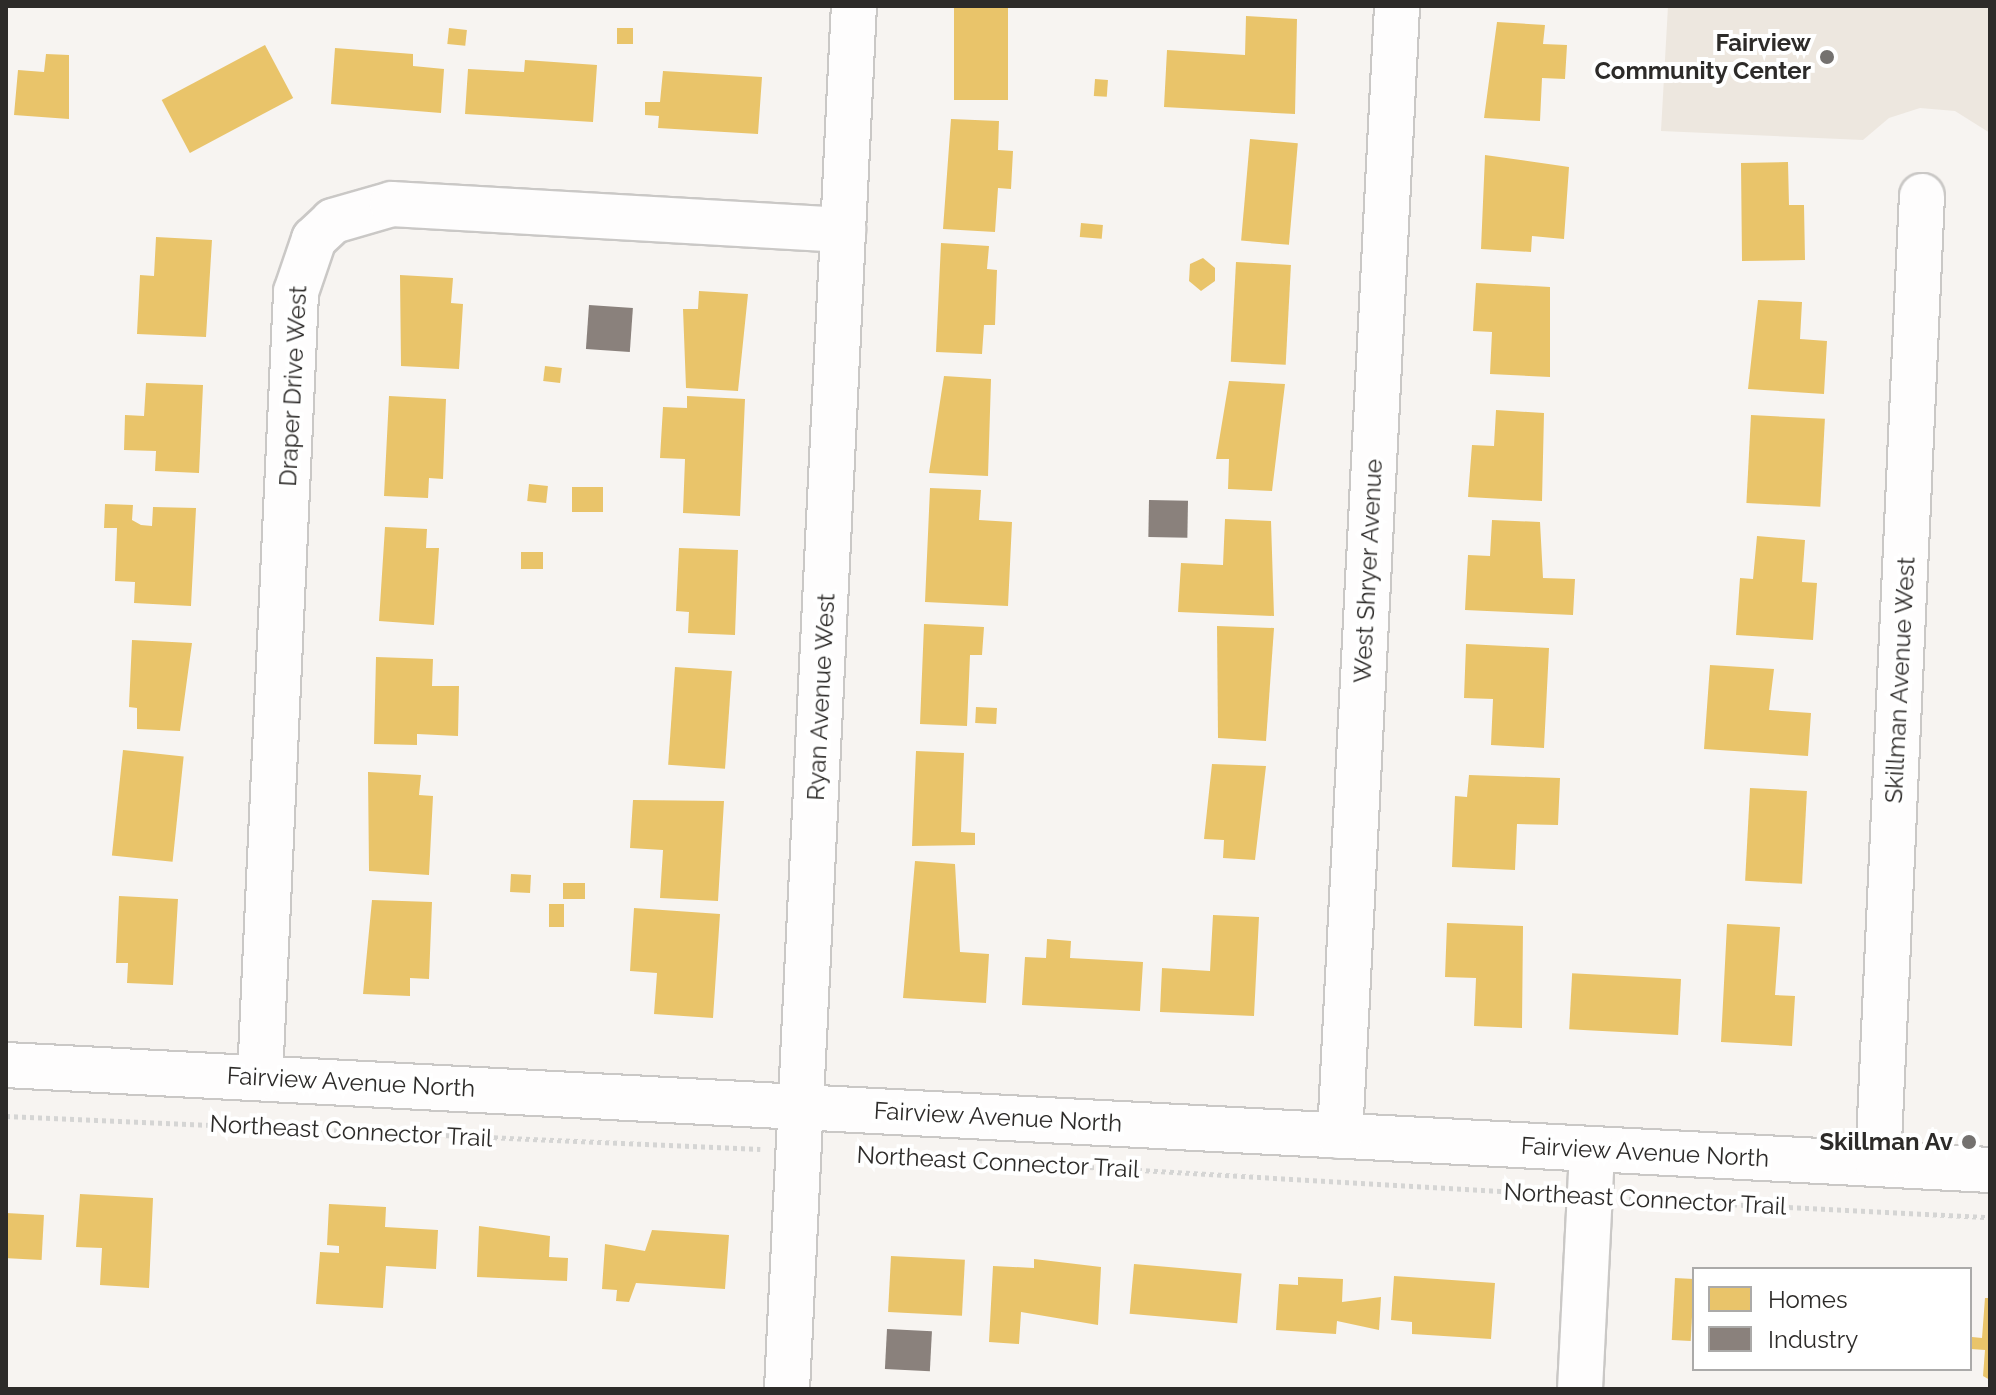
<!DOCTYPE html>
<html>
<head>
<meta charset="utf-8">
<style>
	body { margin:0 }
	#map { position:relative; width:1996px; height:1395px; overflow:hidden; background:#f7f4f1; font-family:Raleway,sans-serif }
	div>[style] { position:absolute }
	.built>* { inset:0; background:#ede7df }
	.homes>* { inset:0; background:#e9c46a; transform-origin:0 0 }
	.industry>* { inset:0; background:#8a817c; transform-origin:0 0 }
	.path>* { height:5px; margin-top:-2.5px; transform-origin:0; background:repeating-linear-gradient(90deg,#d5d5d4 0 4px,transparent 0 8px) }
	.roads { filter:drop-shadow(2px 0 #cac8c6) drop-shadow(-2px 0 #cac8c6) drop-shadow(0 2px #cac8c6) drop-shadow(0 -2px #cac8c6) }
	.minor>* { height:44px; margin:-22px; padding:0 22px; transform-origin:22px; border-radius:22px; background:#fefdfd }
	.dots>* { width:22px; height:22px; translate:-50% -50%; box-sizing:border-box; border:4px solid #fff; border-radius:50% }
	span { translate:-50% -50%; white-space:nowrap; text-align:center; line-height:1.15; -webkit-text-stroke:8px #fff; paint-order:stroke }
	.poi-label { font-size:24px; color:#2d2b29; font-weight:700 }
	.right { translate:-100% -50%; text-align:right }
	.street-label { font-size:24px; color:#2d2b29 }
	.frame { position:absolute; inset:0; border:8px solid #2d2b29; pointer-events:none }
	.legend { position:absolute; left:1692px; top:1267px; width:280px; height:104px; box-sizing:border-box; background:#fff; border:2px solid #abaaa9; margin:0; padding:10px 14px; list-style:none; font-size:24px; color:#2d2b29 }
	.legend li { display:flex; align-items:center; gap:16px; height:40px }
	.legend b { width:40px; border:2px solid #abaaa9 }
</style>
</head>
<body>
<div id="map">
	<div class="built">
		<div style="clip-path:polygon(1668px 6px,1990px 6px,1990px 133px,1955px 111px,1920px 108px,1889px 118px,1863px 140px,1661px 131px)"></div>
	</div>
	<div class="homes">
		<div style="left:954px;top:6px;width:54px;height:94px"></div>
		<div style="clip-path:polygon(1246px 16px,1297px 19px,1295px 114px,1164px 107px,1167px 50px,1245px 55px)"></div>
		<div style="clip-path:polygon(1497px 22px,1545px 25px,1543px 44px,1567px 45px,1565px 79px,1542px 78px,1540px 121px,1484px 118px)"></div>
		<div style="left:449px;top:28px;width:18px;height:16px;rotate:6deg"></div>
		<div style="left:617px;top:28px;width:16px;height:16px"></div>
		<div style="left:265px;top:45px;width:60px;height:117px;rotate:62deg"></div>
		<div style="clip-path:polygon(335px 48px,413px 54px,413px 66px,444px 69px,441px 113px,331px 104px)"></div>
		<div style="clip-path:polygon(46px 54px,69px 55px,69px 119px,14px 115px,18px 70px,44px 72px)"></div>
		<div style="clip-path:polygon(525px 60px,597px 65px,593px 122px,465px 114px,468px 69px,524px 72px)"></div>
		<div style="clip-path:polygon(663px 71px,762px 77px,758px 134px,658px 128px,659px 116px,645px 115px,645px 102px,660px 102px)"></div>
		<div style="left:1095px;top:79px;width:13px;height:17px;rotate:4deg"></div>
		<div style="clip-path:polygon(951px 119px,999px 121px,998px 150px,1013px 151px,1011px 189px,998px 188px,995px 232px,943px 229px)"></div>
		<div style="left:1250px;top:139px;width:48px;height:102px;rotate:5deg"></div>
		<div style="clip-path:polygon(1485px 155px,1569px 167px,1564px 239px,1532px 236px,1531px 252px,1481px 249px)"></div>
		<div style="clip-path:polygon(1788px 162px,1789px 205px,1804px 205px,1805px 260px,1742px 261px,1741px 163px)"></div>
		<div style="left:1081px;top:223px;width:22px;height:14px;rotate:5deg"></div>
		<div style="clip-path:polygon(156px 237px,212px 240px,206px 337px,137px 334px,140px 275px,154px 276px)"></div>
		<div style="clip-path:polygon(941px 243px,989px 246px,987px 269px,997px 270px,995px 325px,984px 325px,982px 354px,936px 352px)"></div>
		<div style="clip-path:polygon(1203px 258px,1215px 268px,1215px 281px,1201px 291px,1189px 281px,1190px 264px)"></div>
		<div style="left:1236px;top:262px;width:55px;height:100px;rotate:3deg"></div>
		<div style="clip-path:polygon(400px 275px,453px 278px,451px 303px,463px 304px,459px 369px,401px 366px)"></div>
		<div style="clip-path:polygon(1476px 283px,1550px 287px,1550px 377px,1490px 374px,1492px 332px,1473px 331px)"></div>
		<div style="clip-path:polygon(699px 291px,748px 294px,738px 391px,686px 388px,683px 309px,698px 309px)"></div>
		<div style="clip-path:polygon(1758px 300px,1802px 302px,1800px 339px,1827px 341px,1824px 394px,1748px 389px)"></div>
		<div style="left:545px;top:366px;width:17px;height:15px;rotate:7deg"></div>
		<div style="clip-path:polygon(944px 376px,991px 379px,988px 476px,929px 473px)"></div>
		<div style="clip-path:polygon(1229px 381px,1285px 384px,1272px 491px,1228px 489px,1229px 459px,1216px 459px)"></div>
		<div style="clip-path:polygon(146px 383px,203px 385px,199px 473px,155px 471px,156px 451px,124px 450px,125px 415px,144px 416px)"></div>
		<div style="clip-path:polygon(389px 396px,446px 399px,443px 479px,429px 478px,428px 498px,384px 496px)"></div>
		<div style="clip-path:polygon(687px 396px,745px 399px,740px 516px,683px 513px,685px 459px,660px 458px,663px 407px,687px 408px)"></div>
		<div style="clip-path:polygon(1496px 410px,1544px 413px,1542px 501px,1468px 497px,1472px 445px,1494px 446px)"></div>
		<div style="left:1751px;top:415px;width:74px;height:88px;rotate:3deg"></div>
		<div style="left:529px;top:484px;width:19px;height:17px;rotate:6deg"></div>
		<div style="left:572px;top:487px;width:31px;height:25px"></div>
		<div style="clip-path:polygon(930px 488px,981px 490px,979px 520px,1012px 522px,1008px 606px,925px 602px)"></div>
		<div style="clip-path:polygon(105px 504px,133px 505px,132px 520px,141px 525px,152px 526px,153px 507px,196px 508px,191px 606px,134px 603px,135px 582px,115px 581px,117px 528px,104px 528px)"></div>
		<div style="clip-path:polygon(1225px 519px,1271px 521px,1274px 616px,1178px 612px,1181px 563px,1223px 565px)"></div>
		<div style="clip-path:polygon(1492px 520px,1540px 522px,1543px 578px,1575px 579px,1573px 615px,1465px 610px,1468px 555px,1490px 556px)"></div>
		<div style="clip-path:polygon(385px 527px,427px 529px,426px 548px,439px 548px,434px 625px,379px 621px)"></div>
		<div style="clip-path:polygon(1757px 536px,1805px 540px,1802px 582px,1817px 583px,1813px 640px,1736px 635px,1740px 578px,1753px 579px)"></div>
		<div style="clip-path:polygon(679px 548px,738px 550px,735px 635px,688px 633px,689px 612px,676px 611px)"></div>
		<div style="left:521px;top:552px;width:22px;height:17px"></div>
		<div style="clip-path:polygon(924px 624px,984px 627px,982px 655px,970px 655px,967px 726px,920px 724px)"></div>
		<div style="clip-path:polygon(1217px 626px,1274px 628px,1266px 741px,1218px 738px)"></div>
		<div style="clip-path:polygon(132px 640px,192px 643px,180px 731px,137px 729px,137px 708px,129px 707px)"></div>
		<div style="clip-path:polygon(1466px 644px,1549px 648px,1544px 748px,1491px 745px,1493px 699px,1464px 698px)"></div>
		<div style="clip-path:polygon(376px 657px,433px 659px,432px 686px,459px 686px,458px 736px,417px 734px,417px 745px,374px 744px)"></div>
		<div style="clip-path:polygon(1710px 665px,1774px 669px,1769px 710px,1811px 713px,1808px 756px,1704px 749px)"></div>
		<div style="left:675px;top:667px;width:57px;height:98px;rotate:4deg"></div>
		<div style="left:976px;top:707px;width:21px;height:16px;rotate:3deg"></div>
		<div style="left:123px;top:750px;width:61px;height:106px;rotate:6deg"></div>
		<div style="clip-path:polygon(916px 751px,964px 753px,961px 832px,975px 833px,975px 845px,912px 846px)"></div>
		<div style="clip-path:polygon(1212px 764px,1266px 766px,1255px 860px,1223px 858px,1224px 840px,1204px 839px)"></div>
		<div style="clip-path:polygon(368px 772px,421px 775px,419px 795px,433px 796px,429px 875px,369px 871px)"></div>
		<div style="clip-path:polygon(1469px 775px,1560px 778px,1558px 825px,1517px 824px,1515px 870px,1452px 867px,1455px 796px,1467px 797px)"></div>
		<div style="left:1750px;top:788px;width:57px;height:93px;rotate:3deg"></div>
		<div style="clip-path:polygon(633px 800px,724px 801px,718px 901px,660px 898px,663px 850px,630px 848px)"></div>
		<div style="clip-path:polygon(915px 861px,955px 864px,960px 952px,989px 954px,986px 1003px,903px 998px)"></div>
		<div style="left:511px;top:874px;width:20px;height:18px;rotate:3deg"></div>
		<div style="left:585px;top:883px;width:16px;height:22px;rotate:90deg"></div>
		<div style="clip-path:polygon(119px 896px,178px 899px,173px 985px,127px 983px,128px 963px,116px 963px)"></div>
		<div style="clip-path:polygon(372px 900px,432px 902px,429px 979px,410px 978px,410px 996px,363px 994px)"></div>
		<div style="left:549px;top:904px;width:15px;height:23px"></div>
		<div style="clip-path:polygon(634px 908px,720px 914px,713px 1018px,654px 1014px,657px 973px,630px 971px)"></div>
		<div style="clip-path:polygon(1213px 915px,1259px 917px,1254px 1016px,1160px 1012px,1162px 968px,1210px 971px)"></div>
		<div style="clip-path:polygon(1447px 923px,1523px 926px,1522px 1028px,1474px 1026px,1476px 978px,1445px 977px)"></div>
		<div style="clip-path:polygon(1727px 924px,1780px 927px,1775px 995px,1795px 996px,1792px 1046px,1721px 1042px)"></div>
		<div style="clip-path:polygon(1047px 939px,1071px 941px,1070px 958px,1143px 962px,1140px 1011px,1022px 1005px,1025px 957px,1046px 958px)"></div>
		<div style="left:1681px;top:979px;width:56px;height:109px;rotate:93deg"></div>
		<div style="clip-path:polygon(80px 1194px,153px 1198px,149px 1288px,100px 1285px,102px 1248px,76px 1247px)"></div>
		<div style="clip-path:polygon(329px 1204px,386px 1207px,385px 1227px,438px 1230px,436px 1269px,386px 1266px,383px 1308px,316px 1304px,320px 1252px,339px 1253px,339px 1246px,327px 1245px)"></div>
		<div style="left:6px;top:1213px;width:38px;height:45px;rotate:3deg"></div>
		<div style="clip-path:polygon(479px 1226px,550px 1236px,549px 1257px,568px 1258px,567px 1281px,477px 1277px)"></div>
		<div style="clip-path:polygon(652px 1230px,729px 1235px,725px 1289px,636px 1283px,629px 1302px,616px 1301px,617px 1290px,602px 1289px,605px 1244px,645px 1251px)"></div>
		<div style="left:891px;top:1256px;width:74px;height:56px;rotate:3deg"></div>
		<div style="clip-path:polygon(1034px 1259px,1101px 1267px,1098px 1325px,1021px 1312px,1019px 1344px,989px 1342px,993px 1266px,1034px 1268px)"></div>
		<div style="left:1134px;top:1264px;width:108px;height:50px;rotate:5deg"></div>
		<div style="clip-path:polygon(1394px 1276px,1495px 1283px,1491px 1339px,1412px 1334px,1412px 1322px,1391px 1320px)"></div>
		<div style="clip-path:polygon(1298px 1277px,1343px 1279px,1342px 1302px,1381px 1297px,1379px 1330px,1337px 1321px,1336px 1334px,1276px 1330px,1279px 1284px,1298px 1285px)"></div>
		<div style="left:1675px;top:1278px;width:19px;height:62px;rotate:3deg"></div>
		<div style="clip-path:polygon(1985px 1298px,1990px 1298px,1990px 1380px,1983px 1376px,1985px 1350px,1971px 1349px,1972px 1337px,1982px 1338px)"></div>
	</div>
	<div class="industry">
		<div style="left:589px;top:305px;width:44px;height:44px;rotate:4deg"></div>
		<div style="left:1149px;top:500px;width:39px;height:37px;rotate:1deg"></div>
		<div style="left:887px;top:1329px;width:45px;height:40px;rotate:3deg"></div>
	</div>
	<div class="path">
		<div style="left:6px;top:1116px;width:755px;rotate:2.51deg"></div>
		<div style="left:882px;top:1155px;width:670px;rotate:3.34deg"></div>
		<div style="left:1629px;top:1199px;width:361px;rotate:2.9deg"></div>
	</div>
	<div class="roads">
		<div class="minor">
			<div style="left:6px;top:1065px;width:1987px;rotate:3.03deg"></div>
			<div style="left:260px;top:1077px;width:786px;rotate:-87.37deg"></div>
			<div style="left:296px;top:292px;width:56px;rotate:-71.2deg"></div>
			<div style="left:314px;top:239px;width:26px;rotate:-43deg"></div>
			<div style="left:333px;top:221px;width:61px;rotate:-16.1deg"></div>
			<div style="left:392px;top:204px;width:452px;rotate:3.3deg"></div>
			<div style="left:1340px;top:1136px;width:1131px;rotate:-87.11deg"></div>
			<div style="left:1878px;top:1164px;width:969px;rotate:-87.4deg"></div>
			<div style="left:787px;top:1389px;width:1385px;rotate:-87.23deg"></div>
			<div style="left:1580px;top:1389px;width:240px;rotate:-87.1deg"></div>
		</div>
	</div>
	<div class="dots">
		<div style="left:1827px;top:57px;background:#74716f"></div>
		<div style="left:1969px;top:1142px;background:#74716f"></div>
	</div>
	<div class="poi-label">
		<span class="right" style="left:1811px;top:57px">Fairview<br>Community Center</span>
		<span class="right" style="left:1953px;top:1142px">Skillman Av</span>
	</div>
	<div class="street-label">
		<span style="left:293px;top:386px;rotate:-87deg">Draper Drive West</span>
		<span style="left:1368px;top:571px;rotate:-87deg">West Shryer Avenue</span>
		<span style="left:1900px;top:680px;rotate:-87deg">Skillman Avenue West</span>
		<span style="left:821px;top:697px;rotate:-87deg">Ryan Avenue West</span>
		<span style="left:351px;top:1082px;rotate:3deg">Fairview Avenue North</span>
		<span style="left:998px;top:1117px;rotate:3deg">Fairview Avenue North</span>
		<span style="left:351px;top:1131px;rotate:3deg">Northeast Connector Trail</span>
		<span style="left:1645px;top:1152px;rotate:3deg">Fairview Avenue North</span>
		<span style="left:998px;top:1162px;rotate:3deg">Northeast Connector Trail</span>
		<span style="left:1645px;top:1199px;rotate:3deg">Northeast Connector Trail</span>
	</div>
	<div class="frame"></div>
	<ul class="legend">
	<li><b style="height:22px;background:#e9c46a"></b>Homes</li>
	<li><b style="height:22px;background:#8a817c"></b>Industry</li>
	</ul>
</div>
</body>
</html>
